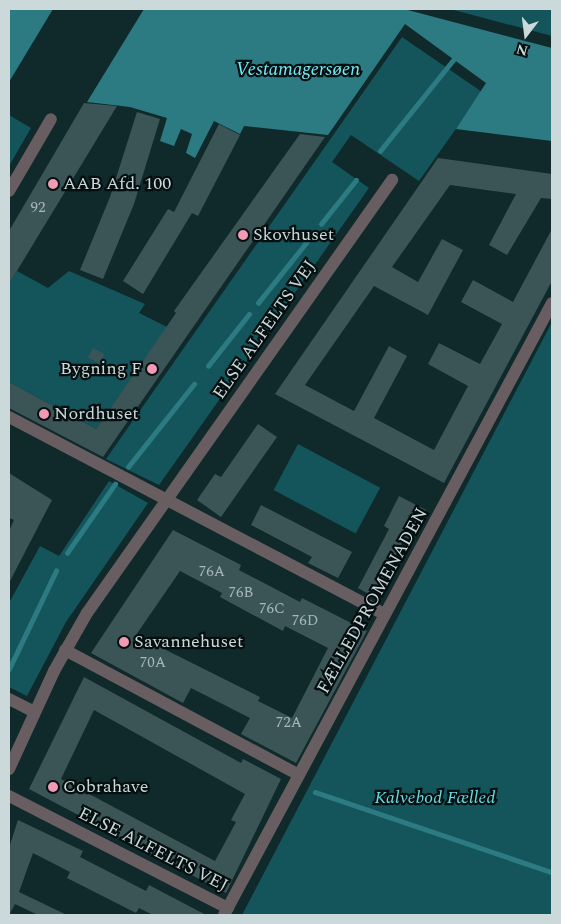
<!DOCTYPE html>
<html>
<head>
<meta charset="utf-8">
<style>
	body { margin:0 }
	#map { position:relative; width:561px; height:924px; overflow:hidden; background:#10292b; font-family:Spectral,serif }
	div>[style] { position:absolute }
	.green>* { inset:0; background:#13555b; transform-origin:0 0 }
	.water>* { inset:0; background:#2c7b82 }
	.stream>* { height:4.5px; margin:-2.25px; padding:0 2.25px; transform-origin:2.25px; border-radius:2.25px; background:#2c7b82 }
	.building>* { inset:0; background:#3b5557; transform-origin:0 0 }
	.minor>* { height:12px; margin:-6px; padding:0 6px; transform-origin:6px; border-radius:6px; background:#685e61 }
	.dots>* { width:14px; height:14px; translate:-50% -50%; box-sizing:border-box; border:2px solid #060f10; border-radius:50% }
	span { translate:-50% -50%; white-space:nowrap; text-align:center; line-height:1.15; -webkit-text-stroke:4.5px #060f10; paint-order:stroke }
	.number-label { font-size:15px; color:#a7b8ba }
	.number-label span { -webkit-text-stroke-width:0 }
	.poi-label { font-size:18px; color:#cbd9db }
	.left { translate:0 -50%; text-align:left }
	.right { translate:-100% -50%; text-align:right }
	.street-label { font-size:18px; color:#cbd9db }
	.park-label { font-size:18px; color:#66dbe6; font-style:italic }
	.water-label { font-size:19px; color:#76eaf5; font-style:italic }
	.frame { position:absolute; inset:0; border:10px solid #cbd9db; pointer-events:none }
	.north { position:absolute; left:501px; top:10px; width:50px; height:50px; -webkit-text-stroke:4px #060f10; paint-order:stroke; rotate:195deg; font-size:14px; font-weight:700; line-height:20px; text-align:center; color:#cbd9db }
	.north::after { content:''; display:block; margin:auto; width:18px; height:22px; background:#cbd9db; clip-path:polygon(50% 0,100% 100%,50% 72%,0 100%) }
</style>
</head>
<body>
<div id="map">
	<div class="green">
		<div style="clip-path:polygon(450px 9px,552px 9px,552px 36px)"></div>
		<div style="clip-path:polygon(402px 37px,482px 92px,419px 181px,351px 135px,332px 162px,369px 188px,159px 485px,106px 459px)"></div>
		<div style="clip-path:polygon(9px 115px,31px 128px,9px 166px)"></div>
		<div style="clip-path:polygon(17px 271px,48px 288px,69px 271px,145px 304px,139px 313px,167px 327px,96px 429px,9px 382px,9px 284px)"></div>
		<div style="clip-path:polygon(552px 322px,552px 915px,242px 915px)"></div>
		<div style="left:298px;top:444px;width:93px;height:52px;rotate:28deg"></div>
		<div style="clip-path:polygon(109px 481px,148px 503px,66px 622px,27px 696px,9px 687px,9px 603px,40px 546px,59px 556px)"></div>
	</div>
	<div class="water">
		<div style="clip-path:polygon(9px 9px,53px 9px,9px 82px)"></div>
		<div style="clip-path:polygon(144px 9px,404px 9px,552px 48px,552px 141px,456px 129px,486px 83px,405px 24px,328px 135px,244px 126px,240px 134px,214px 121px,195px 158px,186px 153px,192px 134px,181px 129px,174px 146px,160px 141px,167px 118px,130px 107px,87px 102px)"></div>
	</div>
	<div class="stream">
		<div style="left:380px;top:151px;width:118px;rotate:-51.2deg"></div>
		<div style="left:321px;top:224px;width:56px;rotate:-51.5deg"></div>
		<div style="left:258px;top:303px;width:88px;rotate:-51.4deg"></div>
		<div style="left:208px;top:366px;width:66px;rotate:-51.7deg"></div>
		<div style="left:128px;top:467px;width:106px;rotate:-51.5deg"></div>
		<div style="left:67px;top:553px;width:84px;rotate:-55.2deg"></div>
		<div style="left:9px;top:669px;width:109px;rotate:-64.4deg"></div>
		<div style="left:315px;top:792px;width:250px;rotate:18.7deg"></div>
	</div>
	<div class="building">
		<div style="clip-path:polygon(84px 103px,117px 106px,9px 284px,9px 231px)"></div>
		<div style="clip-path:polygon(137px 112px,160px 119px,134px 204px,103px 279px,80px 270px,110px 197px)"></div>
		<div style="clip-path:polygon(219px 124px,240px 135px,198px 216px,192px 213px,143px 294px,123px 281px,168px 209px,174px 212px)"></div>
		<div style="clip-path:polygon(300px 134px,325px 137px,103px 457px,9px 408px,9px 382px,96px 429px,176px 313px,174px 311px)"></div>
		<div style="clip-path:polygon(438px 158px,552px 174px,552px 199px,541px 198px,507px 255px,489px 245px,516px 194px,450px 185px,392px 267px,418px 282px,442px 239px,463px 250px,428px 315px,374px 286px,305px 385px,354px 411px,389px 346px,407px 356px,374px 418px,434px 450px,468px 386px,428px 364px,439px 343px,480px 364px,502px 324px,461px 302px,473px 280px,513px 302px,552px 229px,552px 281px,444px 483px,275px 394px)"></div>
		<div style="left:93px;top:348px;width:13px;height:11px;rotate:27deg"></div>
		<div style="clip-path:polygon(258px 424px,277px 437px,221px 517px,197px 500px,215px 474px,221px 477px)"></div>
		<div style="clip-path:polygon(9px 473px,52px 500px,9px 583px,9px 531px,14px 520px,9px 518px)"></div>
		<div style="clip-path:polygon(399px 496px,426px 510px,411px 540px,405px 537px,374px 597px,358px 588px,389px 529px,384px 526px)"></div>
		<div style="clip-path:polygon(261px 505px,352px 552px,338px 578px,308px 563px,312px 557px,251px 525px)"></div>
		<div style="clip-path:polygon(evenodd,173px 530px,241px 565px,239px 570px,300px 602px,302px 598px,367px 631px,296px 763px,241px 734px,250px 718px,191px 688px,183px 703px,91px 653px,173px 530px,180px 571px,222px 593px,220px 597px,283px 631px,285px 626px,328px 648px,292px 718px,258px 701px,260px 697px,136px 635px,180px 571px)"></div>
		<div style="clip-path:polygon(evenodd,84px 677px,241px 763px,243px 759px,281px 779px,226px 893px,29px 789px,84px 677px,94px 710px,245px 794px,231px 820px,236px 822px,215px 861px,61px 779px,94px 710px)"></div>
		<div style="clip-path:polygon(18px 820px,83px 851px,80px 857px,146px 891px,149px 885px,206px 915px,153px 915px,139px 908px,136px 913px,67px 878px,70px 872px,33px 853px,19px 892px,67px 915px,38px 915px,15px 904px,9px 915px,9px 848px)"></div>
	</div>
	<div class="minor">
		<div style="left:9px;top:191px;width:83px;rotate:-59.7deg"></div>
		<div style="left:9px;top:417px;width:424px;rotate:27.7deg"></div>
		<div style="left:65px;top:650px;width:265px;rotate:28.1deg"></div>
		<div style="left:9px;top:699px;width:28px;rotate:27deg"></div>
		<div style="left:9px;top:769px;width:108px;rotate:-65.3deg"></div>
		<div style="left:54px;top:671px;width:67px;rotate:-60.4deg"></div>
		<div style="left:87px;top:613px;width:530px;rotate:-54.84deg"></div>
		<div style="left:9px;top:796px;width:246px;rotate:27.1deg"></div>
		<div style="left:224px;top:915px;width:694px;rotate:-61.81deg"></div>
	</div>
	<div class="dots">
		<div style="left:53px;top:184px;background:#f19ab4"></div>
		<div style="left:243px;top:235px;background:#f19ab4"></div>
		<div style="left:152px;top:369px;background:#f19ab4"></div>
		<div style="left:44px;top:414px;background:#f19ab4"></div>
		<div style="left:124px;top:642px;background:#f19ab4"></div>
		<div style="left:53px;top:787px;background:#f19ab4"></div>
	</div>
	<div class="number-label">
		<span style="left:38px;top:208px">92</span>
		<span style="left:212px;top:572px">76A</span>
		<span style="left:241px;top:593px">76B</span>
		<span style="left:272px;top:609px">76C</span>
		<span style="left:305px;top:621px">76D</span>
		<span style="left:153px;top:663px">70A</span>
		<span style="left:289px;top:723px">72A</span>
	</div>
	<div class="poi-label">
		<span class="left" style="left:63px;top:184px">AAB Afd. 100</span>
		<span class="left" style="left:253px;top:235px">Skovhuset</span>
		<span class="right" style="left:142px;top:369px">Bygning F</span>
		<span class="left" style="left:54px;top:414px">Nordhuset</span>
		<span class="left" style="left:134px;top:642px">Savannehuset</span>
		<span class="left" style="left:63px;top:787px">Cobrahave</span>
	</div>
	<div class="street-label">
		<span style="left:265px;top:330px;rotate:-55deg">ELSE ALFELTS VEJ</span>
		<span style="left:373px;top:601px;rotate:-61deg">FÆLLEDPROMENADEN</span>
		<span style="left:153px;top:850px;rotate:27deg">ELSE ALFELTS VEJ</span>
	</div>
	<div class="park-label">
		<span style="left:435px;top:798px">Kalvebod Fælled</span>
	</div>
	<div class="water-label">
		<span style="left:298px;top:70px">Vestamagersøen</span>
	</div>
	<div class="frame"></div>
	<div class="north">N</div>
</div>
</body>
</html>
